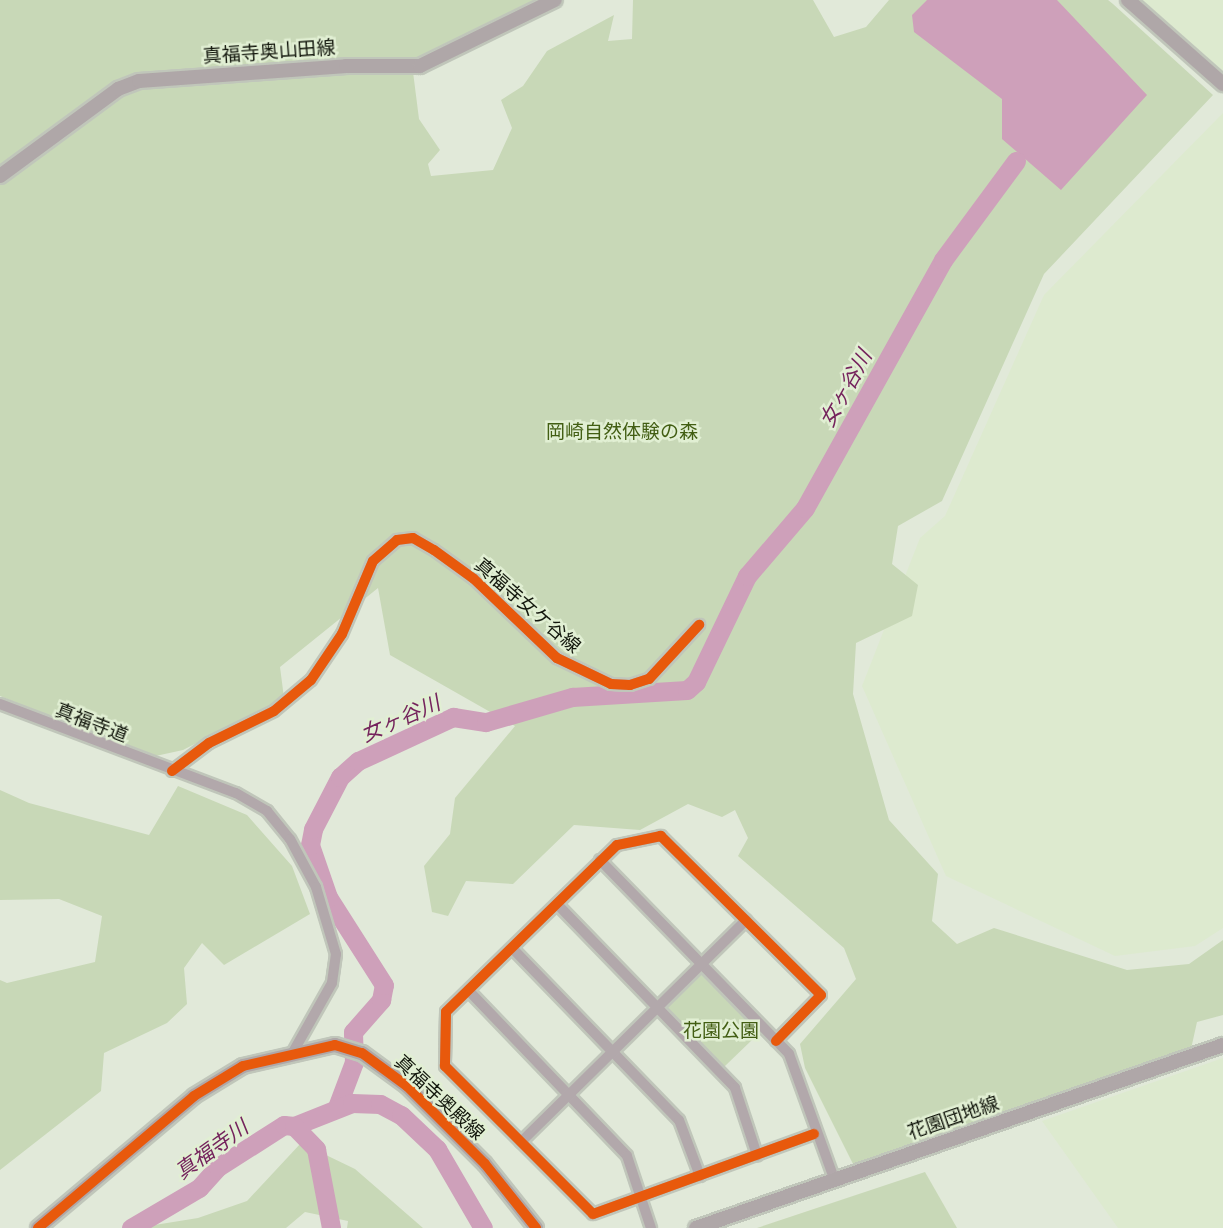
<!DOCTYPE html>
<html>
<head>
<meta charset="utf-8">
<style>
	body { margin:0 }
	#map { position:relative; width:1223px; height:1228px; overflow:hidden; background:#e1e9d9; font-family:"Golos Text","Noto Sans JP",sans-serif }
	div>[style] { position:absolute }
	.built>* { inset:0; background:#ddeacf }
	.green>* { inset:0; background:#c8d8b7; transform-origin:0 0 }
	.water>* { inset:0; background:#cea0ba }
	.river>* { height:19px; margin:-9.5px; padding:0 9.5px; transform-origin:9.5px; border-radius:9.5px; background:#cea0ba }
	.roads { filter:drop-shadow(2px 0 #c0c6ba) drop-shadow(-2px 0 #c0c6ba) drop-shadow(0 2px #c0c6ba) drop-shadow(0 -2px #c0c6ba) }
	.street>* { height:10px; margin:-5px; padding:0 5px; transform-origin:5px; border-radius:5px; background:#b2a8ab }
	.secondary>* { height:14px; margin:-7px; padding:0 7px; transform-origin:7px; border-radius:7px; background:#afa7a8 }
	.cycleway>* { height:10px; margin:-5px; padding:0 5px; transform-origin:5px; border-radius:5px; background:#e8590c }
	span { translate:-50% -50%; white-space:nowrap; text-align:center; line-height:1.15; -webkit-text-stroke:5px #e1efd3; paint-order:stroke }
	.street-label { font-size:19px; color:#13170d }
	.park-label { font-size:19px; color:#425e13 }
	.water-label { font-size:21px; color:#75245d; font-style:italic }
</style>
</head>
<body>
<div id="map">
	<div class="built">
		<div style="clip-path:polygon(1133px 0,1223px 0,1223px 72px,1221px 74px)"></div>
		<div style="clip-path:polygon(1223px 113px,1223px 928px,1195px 946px,1115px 956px,946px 876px,862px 686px,920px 538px,945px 516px,1044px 295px)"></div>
		<div style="clip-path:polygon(1223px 1058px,1223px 1228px,1118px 1228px,1042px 1121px)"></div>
	</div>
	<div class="green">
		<div style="clip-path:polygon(0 0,538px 0,412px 64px,419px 119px,440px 150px,428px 164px,431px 176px,493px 170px,512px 128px,501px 100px,523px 86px,547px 51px,614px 15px,608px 41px,632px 39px,633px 0,813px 0,834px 37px,866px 27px,889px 0,1108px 0,1113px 4px,1213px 95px,1044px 274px,942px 501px,898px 526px,892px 564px,918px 585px,912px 616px,856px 643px,853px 694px,889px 820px,938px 874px,932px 921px,957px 944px,994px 928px,1127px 970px,1189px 964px,1223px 940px,1223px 1015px,1197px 1022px,1191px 1049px,854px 1166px,805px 1068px,800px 1044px,856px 979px,844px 948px,738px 856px,748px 838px,735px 810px,722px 817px,688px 804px,640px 830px,574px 825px,513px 884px,466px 881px,448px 916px,432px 912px,424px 866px,450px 834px,455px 798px,515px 726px,390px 655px,378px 588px,280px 667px,284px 698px,183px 750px,151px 757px,0 696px)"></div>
		<div style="clip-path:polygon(178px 786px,247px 815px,292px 866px,310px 914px,224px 965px,202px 943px,184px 968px,187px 1004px,167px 1023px,104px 1053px,101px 1091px,0 1170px,0 980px,7px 983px,95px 962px,102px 916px,59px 899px,0 900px,0 790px,29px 803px,149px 835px)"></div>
		<div style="left:702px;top:970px;width:85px;height:57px;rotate:46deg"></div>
		<div style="clip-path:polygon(301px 1143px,355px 1169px,423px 1228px,347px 1228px,348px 1221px,305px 1212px,286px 1228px,136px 1228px,198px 1218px,247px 1201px)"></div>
		<div style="clip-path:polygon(925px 1172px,957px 1228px,757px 1228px)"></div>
	</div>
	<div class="water">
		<div style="clip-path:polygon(927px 0,1057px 0,1147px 95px,1061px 190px,1002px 139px,1002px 99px,914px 32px,912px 15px)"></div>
	</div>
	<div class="river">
		<div style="left:337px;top:1107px;width:48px;rotate:-69.3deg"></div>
		<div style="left:354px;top:1062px;width:30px;rotate:-92deg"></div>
		<div style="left:353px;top:1032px;width:43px;rotate:-48.8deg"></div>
		<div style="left:381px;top:1000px;width:15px;rotate:-79deg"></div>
		<div style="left:384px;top:985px;width:104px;rotate:-122.5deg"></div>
		<div style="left:328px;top:897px;width:55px;rotate:-109.1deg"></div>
		<div style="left:310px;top:845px;width:16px;rotate:-79deg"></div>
		<div style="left:313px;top:829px;width:59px;rotate:-62.6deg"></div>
		<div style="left:340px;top:777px;width:24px;rotate:-42deg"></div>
		<div style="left:358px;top:761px;width:105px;rotate:-24.9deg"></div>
		<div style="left:453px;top:717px;width:33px;rotate:9deg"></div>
		<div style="left:486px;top:722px;width:90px;rotate:-16.2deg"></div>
		<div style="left:572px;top:697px;width:115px;rotate:-3.5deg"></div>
		<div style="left:687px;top:690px;width:12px;rotate:-42deg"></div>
		<div style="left:696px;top:682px;width:118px;rotate:-64.3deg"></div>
		<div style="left:747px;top:576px;width:89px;rotate:-49.5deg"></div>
		<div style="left:805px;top:508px;width:284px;rotate:-60.9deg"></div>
		<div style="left:943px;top:260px;width:123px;rotate:-53.6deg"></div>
		<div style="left:294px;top:1126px;width:62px;rotate:-21.6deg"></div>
		<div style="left:352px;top:1103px;width:28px;rotate:2deg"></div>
		<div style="left:380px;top:1104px;width:24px;rotate:28deg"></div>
		<div style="left:401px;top:1115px;width:50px;rotate:43.4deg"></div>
		<div style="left:437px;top:1149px;width:91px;rotate:59.8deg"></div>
		<div style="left:131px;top:1228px;width:79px;rotate:-30.5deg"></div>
		<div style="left:199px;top:1188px;width:28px;rotate:-48deg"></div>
		<div style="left:218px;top:1167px;width:78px;rotate:-32.5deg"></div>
		<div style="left:284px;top:1125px;width:10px;rotate:6deg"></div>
		<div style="left:294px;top:1126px;width:32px;rotate:46deg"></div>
		<div style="left:316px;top:1149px;width:80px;rotate:79.2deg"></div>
	</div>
	<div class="roads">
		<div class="street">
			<div style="left:0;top:704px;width:252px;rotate:20.7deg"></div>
			<div style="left:236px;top:793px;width:36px;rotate:30deg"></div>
			<div style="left:267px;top:811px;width:36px;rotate:51deg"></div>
			<div style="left:290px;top:839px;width:55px;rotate:61.6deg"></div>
			<div style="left:316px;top:887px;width:70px;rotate:73.4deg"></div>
			<div style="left:336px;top:954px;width:29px;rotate:98deg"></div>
			<div style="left:332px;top:983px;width:81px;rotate:119.4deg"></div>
			<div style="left:172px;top:771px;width:46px;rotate:-37.1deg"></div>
			<div style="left:209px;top:743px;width:72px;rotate:-26.2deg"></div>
			<div style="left:274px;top:711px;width:48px;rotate:-40deg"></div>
			<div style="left:311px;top:680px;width:55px;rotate:-56deg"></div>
			<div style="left:342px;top:634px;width:79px;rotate:-67deg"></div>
			<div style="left:373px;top:561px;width:32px;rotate:-41deg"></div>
			<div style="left:397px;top:540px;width:16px;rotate:-7deg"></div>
			<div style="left:413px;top:538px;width:24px;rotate:30deg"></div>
			<div style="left:434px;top:550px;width:49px;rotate:35.9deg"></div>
			<div style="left:474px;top:579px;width:115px;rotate:43.6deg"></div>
			<div style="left:557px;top:658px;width:60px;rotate:25.7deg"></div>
			<div style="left:611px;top:684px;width:19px;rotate:3deg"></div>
			<div style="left:630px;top:685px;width:20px;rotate:-18deg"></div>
			<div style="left:649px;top:679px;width:74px;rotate:-47.2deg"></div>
			<div style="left:600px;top:860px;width:271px;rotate:45.7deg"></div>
			<div style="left:789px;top:1054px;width:132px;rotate:70.1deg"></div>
			<div style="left:557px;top:904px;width:256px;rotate:45.9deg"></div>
			<div style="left:735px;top:1088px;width:71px;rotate:71.8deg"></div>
			<div style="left:513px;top:949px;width:238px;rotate:45.9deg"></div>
			<div style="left:679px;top:1120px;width:60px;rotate:69.4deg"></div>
			<div style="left:469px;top:991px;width:228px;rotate:46.2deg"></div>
			<div style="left:627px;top:1156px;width:76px;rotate:71.6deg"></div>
			<div style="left:776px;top:1041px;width:64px;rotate:-45.6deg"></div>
			<div style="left:821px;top:995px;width:226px;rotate:-135.2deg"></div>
			<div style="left:661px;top:836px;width:45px;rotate:168.4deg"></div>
			<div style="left:617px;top:845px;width:239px;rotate:135.7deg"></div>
			<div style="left:446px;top:1012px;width:54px;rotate:91.1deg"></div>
			<div style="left:445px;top:1066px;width:209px;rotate:45deg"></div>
			<div style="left:593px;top:1214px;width:235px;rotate:-19.9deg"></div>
			<div style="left:521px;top:1142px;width:316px;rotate:-44.6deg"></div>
		</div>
		<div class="secondary">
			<div style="left:1128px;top:0;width:127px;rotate:41.5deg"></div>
			<div style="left:0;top:176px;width:147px;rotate:-36.4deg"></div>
			<div style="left:118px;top:89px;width:22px;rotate:-21deg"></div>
			<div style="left:139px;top:81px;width:208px;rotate:-4.1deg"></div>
			<div style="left:346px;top:66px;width:74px"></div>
			<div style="left:420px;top:66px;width:150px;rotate:-26.1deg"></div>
			<div style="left:38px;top:1228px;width:204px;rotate:-40.2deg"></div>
			<div style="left:194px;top:1096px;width:57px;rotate:-31.5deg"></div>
			<div style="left:243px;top:1066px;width:94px;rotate:-12.9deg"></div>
			<div style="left:335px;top:1045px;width:28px;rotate:17deg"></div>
			<div style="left:362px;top:1053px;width:56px;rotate:36.3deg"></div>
			<div style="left:407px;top:1086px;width:110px;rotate:45deg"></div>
			<div style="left:485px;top:1164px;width:82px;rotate:51.4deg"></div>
			<div style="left:696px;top:1228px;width:558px;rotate:-19.15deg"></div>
		</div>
	</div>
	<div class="cycleway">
		<div style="left:172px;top:771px;width:46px;rotate:-37.1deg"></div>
		<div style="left:209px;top:743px;width:72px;rotate:-26.2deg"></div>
		<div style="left:274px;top:711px;width:48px;rotate:-40deg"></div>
		<div style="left:311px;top:680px;width:55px;rotate:-56deg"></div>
		<div style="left:342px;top:634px;width:79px;rotate:-67deg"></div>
		<div style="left:373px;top:561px;width:32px;rotate:-41deg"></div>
		<div style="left:397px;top:540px;width:16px;rotate:-7deg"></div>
		<div style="left:413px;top:538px;width:24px;rotate:30deg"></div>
		<div style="left:434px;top:550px;width:49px;rotate:35.9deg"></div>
		<div style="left:474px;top:579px;width:115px;rotate:43.6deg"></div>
		<div style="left:557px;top:658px;width:60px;rotate:25.7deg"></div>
		<div style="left:611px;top:684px;width:19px;rotate:3deg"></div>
		<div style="left:630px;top:685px;width:20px;rotate:-18deg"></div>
		<div style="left:649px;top:679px;width:74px;rotate:-47.2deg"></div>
		<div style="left:776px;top:1041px;width:64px;rotate:-45.6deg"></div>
		<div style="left:821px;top:995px;width:226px;rotate:-135.2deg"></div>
		<div style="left:661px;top:836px;width:45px;rotate:168.4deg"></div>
		<div style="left:617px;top:845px;width:239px;rotate:135.7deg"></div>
		<div style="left:446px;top:1012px;width:54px;rotate:91.1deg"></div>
		<div style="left:445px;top:1066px;width:209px;rotate:45deg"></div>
		<div style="left:593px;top:1214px;width:235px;rotate:-19.9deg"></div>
		<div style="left:38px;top:1228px;width:204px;rotate:-40.2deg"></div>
		<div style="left:194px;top:1096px;width:57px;rotate:-31.5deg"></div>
		<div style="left:243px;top:1066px;width:94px;rotate:-12.9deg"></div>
		<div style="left:335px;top:1045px;width:28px;rotate:17deg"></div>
		<div style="left:362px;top:1053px;width:56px;rotate:36.3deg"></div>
		<div style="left:407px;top:1086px;width:110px;rotate:45deg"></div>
		<div style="left:485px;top:1164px;width:82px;rotate:51.4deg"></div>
	</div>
	<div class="street-label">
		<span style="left:269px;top:51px;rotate:-4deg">真福寺奥山田線</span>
		<span style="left:528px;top:605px;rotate:41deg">真福寺女ケ谷線</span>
		<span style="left:92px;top:722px;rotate:21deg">真福寺道</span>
		<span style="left:440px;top:1097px;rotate:43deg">真福寺奥殿線</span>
		<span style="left:953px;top:1117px;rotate:-19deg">花園団地線</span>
	</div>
	<div class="park-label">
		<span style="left:622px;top:431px">岡崎自然体験の森</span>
		<span style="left:721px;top:1030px">花園公園</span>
	</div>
	<div class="water-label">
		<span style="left:845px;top:388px;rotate:-61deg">女ヶ谷川</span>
		<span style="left:400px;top:718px;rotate:-24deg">女ヶ谷川</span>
		<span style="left:211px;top:1149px;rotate:-36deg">真福寺川</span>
	</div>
</div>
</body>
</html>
